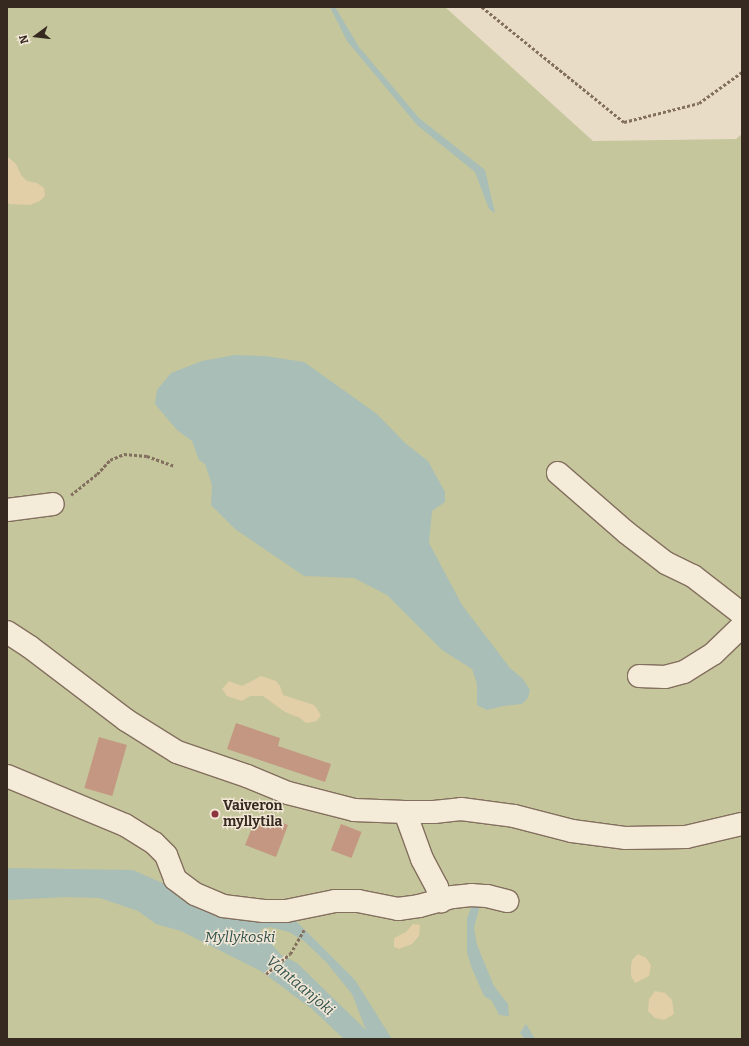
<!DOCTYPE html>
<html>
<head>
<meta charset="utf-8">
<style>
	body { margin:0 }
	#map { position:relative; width:749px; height:1046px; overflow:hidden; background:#e9dcc7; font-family:Bitter,serif }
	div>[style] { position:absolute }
	.green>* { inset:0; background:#c5c69c }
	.sand>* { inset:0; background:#e2cea7 }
	.water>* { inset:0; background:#a8beb6 }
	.pier>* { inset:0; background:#e9dcc7 }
	.building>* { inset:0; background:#c39781; transform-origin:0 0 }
	.path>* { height:2.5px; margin-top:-1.25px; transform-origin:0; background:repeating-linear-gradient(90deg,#836f5e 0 3px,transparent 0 5px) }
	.roads { filter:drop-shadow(1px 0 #836f5e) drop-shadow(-1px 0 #836f5e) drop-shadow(0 1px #836f5e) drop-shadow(0 -1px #836f5e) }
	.minor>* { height:22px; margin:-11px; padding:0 11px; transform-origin:11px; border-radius:11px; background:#f5ebd9 }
	.dots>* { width:11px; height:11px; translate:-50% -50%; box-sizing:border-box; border:2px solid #f2e7d6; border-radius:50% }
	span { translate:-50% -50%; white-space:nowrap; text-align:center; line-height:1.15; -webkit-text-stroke:3px #f2e7d6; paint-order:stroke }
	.poi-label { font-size:14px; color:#352920; font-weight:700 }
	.left { translate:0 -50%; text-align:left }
	.water-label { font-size:15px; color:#31534e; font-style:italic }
	.frame { position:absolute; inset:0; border:8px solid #352920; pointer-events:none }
	.north { position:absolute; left:16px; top:16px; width:40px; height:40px; -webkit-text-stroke:3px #f2e7d6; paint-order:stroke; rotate:255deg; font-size:11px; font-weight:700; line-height:16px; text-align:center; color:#352920 }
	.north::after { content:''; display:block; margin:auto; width:14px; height:18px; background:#352920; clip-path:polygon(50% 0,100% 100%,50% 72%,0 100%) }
</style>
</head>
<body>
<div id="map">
	<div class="green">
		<div style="clip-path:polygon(7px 7px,445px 7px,593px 141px,736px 139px,742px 134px,742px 1039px,7px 1039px)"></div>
	</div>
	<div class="sand">
		<div style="clip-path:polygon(7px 156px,16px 164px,21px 175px,27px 181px,37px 183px,44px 188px,45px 196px,40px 201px,30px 205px,9px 204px,7px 198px)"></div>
		<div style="clip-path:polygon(261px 676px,276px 681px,280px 686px,283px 695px,314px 705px,321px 715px,317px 721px,306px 723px,300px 718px,285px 712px,263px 696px,250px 696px,242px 701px,227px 696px,222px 689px,229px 681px,242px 686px)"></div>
		<div style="clip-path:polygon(413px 924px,420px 925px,419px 936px,412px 944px,399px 949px,394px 947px,394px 938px,406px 932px)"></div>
		<div style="clip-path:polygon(638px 954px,646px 958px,651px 965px,649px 976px,635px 983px,631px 976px,631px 966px,632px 960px)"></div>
		<div style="clip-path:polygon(655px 991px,665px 993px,672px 1000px,674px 1014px,664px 1020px,655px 1018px,648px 1011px,649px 999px)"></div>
	</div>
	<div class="water">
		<div style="clip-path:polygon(330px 7px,335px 7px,359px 47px,419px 118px,485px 170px,495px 213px,489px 209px,475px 172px,417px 125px,347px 41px)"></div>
		<div style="clip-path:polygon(235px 355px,265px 356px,304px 362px,377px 414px,405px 443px,428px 461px,445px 492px,445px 502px,432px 511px,429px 543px,462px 605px,510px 668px,523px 679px,530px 690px,528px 698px,522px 704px,503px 706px,487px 710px,477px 705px,477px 684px,472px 669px,442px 650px,387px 595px,354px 578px,304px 576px,235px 529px,211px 505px,212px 485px,205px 464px,199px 460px,192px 441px,177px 430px,155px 404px,157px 390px,171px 373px,202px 361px)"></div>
		<div style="clip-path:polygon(evenodd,11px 868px,133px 870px,167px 885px,178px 897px,198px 906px,295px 920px,355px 980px,392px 1039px,344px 1039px,312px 1009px,261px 971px,181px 931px,156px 924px,138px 911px,100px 898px,65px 897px,7px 900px,7px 869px,11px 868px,270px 927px,289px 932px,304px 941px,326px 962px,352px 994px,366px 1030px,297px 963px,281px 955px,260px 930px,270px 927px)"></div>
		<div style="clip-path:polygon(473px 901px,480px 905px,474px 928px,477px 945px,494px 986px,508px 1004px,509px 1016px,499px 1015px,492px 1001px,484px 996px,471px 966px,467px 952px,467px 919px)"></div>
		<div style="clip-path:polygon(526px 1024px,535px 1039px,525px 1039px,520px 1033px)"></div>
	</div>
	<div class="pier">
		<div style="clip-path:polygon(285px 955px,289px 957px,268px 976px,264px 973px)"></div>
	</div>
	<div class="building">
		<div style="clip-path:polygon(236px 723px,280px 738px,278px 746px,331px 764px,325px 782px,227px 749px)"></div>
		<div style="left:99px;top:737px;width:29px;height:53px;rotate:16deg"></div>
		<div style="clip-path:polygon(264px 816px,288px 825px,276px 857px,245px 845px,254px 823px,261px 826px)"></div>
		<div style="left:341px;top:824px;width:22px;height:28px;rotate:21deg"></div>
	</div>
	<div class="path">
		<div style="left:482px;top:7px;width:183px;rotate:39deg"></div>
		<div style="left:624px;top:122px;width:77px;rotate:-14.2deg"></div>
		<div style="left:699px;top:103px;width:53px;rotate:-35.8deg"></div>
		<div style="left:71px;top:495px;width:33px;rotate:-39deg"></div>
		<div style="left:97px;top:474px;width:19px;rotate:-47deg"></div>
		<div style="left:110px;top:460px;width:15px;rotate:-23deg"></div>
		<div style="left:124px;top:454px;width:23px;rotate:5deg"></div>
		<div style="left:147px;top:456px;width:29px;rotate:20deg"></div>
		<div style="left:266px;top:974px;width:31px;rotate:-40deg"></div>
		<div style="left:290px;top:954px;width:28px;rotate:-60deg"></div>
	</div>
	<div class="roads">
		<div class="minor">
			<div style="left:558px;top:473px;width:91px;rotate:41deg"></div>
			<div style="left:627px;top:533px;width:49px;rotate:37.6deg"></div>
			<div style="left:666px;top:563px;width:30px;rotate:26deg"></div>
			<div style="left:693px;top:576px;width:62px;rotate:37.8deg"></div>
			<div style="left:7px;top:510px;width:46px;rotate:-7.4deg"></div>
			<div style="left:7px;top:632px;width:27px;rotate:33deg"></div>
			<div style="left:30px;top:647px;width:121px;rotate:37.2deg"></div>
			<div style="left:126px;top:720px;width:60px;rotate:32.1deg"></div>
			<div style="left:177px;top:752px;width:74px;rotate:18.9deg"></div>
			<div style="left:247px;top:776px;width:44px;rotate:22.5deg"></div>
			<div style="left:288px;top:793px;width:68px;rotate:14.4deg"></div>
			<div style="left:354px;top:810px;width:51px;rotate:2.2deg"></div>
			<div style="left:405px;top:812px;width:29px"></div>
			<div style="left:434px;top:812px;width:27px;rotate:-6deg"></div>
			<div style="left:461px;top:809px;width:53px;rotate:7.5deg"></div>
			<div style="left:514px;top:816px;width:60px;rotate:14.5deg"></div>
			<div style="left:572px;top:831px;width:53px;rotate:7.5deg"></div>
			<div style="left:625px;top:838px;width:61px;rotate:-0.9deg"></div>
			<div style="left:686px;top:837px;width:57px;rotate:-13.1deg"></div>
			<div style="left:639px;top:676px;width:26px;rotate:2deg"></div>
			<div style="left:665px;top:677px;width:20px;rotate:-15deg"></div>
			<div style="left:684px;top:672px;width:34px;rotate:-32deg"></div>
			<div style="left:713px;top:654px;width:40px;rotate:-44deg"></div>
			<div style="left:7px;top:776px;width:128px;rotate:22.6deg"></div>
			<div style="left:125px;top:825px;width:34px;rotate:32deg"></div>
			<div style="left:154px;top:843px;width:17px;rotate:45deg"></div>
			<div style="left:166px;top:855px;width:26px;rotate:69deg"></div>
			<div style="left:175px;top:879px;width:25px;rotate:37deg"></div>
			<div style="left:195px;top:894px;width:30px;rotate:23deg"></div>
			<div style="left:223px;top:906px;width:41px;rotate:7deg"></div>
			<div style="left:264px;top:911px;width:22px"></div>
			<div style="left:286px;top:911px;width:50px;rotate:-11.5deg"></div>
			<div style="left:335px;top:901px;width:23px"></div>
			<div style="left:358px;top:901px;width:41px;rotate:11.3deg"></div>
			<div style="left:398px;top:909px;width:21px;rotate:-8deg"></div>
			<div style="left:419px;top:906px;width:35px;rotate:-15deg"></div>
			<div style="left:453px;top:897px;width:18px;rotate:-6deg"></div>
			<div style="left:471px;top:895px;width:16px;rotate:4deg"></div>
			<div style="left:487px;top:896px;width:21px;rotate:14deg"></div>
			<div style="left:405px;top:812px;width:50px;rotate:70.1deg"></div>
			<div style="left:422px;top:859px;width:32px;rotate:62deg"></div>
			<div style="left:437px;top:887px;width:15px;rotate:74deg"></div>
		</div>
	</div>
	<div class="dots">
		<div style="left:215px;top:814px;background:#8c353c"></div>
	</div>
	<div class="poi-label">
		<span class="left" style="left:223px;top:814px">Vaiveron<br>myllytila</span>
	</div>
	<div class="water-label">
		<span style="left:240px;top:938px">Myllykoski</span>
		<span style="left:300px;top:986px;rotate:40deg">Vantaanjoki</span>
	</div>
	<div class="frame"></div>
	<div class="north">N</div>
</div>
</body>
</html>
